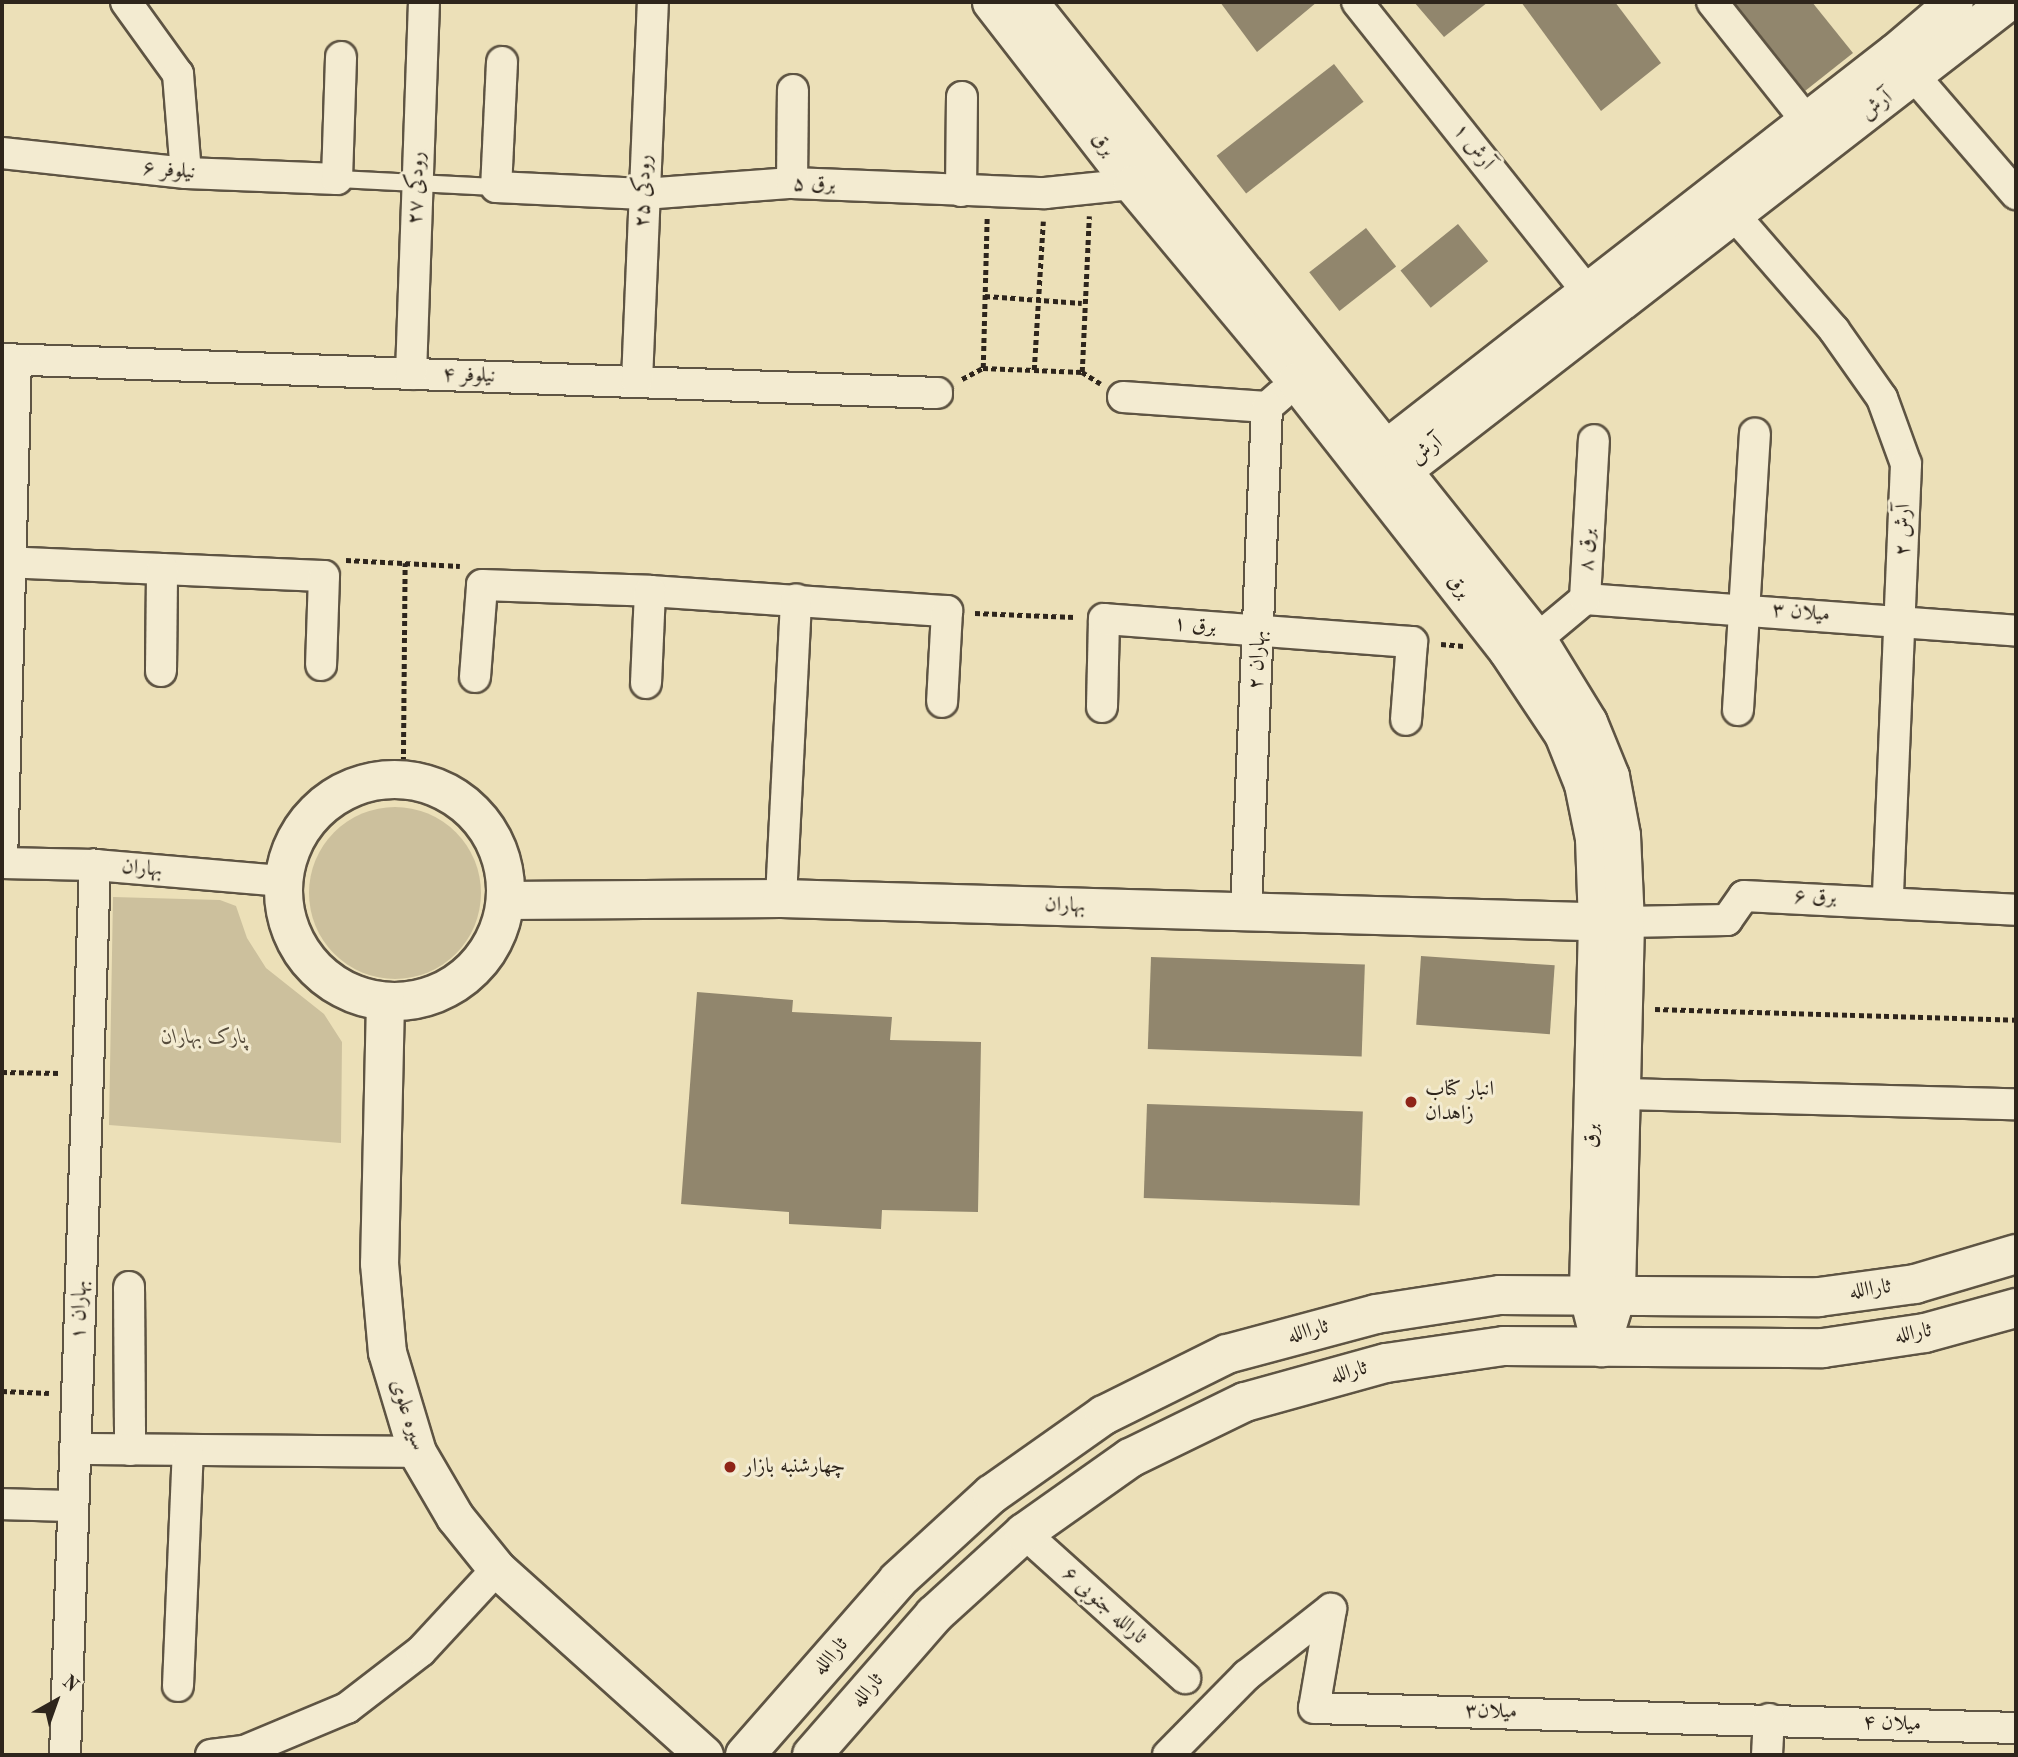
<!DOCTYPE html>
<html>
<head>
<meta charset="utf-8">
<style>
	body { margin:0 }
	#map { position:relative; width:2018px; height:1757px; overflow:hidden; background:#ece0b8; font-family:"Old Standard TT",Amiri,serif }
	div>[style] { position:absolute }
	.green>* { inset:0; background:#ccc09d }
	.round { border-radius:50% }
	.building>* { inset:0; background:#91866d; transform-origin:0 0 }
	.path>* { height:4.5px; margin-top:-2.25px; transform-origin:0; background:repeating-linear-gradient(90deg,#2e251c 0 5px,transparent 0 8.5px) }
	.roads { filter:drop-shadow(2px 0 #5e5443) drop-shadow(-2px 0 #5e5443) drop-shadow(0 2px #5e5443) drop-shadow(0 -2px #5e5443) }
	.service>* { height:16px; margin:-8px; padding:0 8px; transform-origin:8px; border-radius:8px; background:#f3ebd1 }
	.minor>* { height:30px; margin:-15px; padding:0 15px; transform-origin:15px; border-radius:15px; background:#f3ebd1 }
	.tertiary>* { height:37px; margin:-18.5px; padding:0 18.5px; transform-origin:18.5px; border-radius:18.5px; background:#f3ebd1 }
	.tertiary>.ring { margin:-18.5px; padding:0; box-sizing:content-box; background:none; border:37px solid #f3ebd1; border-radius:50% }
	.secondary>* { height:38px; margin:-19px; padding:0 19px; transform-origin:19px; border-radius:19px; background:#f3ebd1 }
	.dots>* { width:19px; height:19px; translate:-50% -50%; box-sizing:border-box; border:4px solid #f3ebd1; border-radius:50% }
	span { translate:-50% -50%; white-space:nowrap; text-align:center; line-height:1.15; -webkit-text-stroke:6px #f3ebd1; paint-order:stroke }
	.street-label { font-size:21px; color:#2e251c }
	.park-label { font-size:21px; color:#564c3c; font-style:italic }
	.poi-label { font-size:21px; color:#2e251c }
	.left { translate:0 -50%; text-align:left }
	.frame { position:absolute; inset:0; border:4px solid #2e251c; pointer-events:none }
	.north { position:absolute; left:21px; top:1666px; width:70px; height:70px; -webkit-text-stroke:5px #f3ebd1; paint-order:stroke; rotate:40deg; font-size:19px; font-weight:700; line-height:28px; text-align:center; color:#2e251c }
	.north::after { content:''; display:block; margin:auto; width:24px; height:32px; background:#2e251c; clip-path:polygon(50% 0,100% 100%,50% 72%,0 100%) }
</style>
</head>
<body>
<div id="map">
	<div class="green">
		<div class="round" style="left:309px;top:807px;width:172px;height:172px"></div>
		<div style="clip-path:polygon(113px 897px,220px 900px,236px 906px,247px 938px,266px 968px,324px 1014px,342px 1042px,341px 1143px,109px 1125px)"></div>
	</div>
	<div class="building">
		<div style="clip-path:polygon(1220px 2px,1317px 2px,1257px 52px)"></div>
		<div style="clip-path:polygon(1414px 2px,1488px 2px,1444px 37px)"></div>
		<div style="clip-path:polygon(1521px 2px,1615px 2px,1661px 63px,1601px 111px)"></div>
		<div style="clip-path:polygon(1734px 2px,1812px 2px,1853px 53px,1805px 91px)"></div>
		<div style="left:1334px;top:64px;width:48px;height:149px;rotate:52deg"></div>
		<div style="left:1458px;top:224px;width:48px;height:74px;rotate:51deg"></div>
		<div style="left:1366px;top:228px;width:49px;height:72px;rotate:52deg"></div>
		<div style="left:1421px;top:956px;width:134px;height:69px;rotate:4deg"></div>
		<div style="left:1151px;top:957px;width:214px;height:92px;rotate:2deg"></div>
		<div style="clip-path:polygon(697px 992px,793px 1000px,792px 1012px,892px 1017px,890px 1040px,981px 1042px,978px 1212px,882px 1210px,881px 1229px,789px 1224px,789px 1212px,681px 1204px)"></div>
		<div style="left:1147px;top:1104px;width:216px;height:94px;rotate:2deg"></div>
	</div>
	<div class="path">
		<div style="left:985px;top:296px;width:97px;rotate:4.1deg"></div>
		<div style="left:983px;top:368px;width:150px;rotate:-88.5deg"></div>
		<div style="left:1034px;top:370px;width:149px;rotate:-86.5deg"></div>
		<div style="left:1082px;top:372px;width:156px;rotate:-87.4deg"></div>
		<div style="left:962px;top:379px;width:24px;rotate:-28deg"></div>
		<div style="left:983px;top:368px;width:99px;rotate:2.3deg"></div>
		<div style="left:1082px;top:372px;width:22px;rotate:32deg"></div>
		<div style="left:346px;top:560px;width:114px;rotate:3deg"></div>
		<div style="left:975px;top:613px;width:100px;rotate:2.3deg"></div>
		<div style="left:1441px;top:644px;width:23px;rotate:5deg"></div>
		<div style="left:403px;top:779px;width:216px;rotate:-89.5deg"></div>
		<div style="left:1655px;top:1009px;width:361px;rotate:1.7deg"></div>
		<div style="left:2px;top:1072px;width:58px;rotate:1deg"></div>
		<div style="left:2px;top:1391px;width:47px;rotate:2.4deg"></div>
	</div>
	<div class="roads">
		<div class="service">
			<div style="left:337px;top:179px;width:159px;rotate:2.9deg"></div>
		</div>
		<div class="minor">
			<div style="left:126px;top:2px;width:89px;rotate:54.2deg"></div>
			<div style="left:178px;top:74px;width:99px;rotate:85.4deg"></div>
			<div style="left:1357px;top:2px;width:371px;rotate:51.5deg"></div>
			<div style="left:1712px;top:2px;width:149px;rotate:51.5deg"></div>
			<div style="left:502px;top:62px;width:125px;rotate:92.7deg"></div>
			<div style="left:496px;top:187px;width:148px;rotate:2.7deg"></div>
			<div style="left:644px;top:194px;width:148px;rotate:-4.3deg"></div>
			<div style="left:792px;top:183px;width:253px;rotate:2.3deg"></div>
			<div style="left:1045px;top:193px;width:87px;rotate:-5.9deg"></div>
			<div style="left:1915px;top:77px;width:155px;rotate:49.2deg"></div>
			<div style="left:2px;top:153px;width:185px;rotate:6.2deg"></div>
			<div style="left:186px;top:173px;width:151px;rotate:2.3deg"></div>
			<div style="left:337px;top:179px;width:122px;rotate:-88.1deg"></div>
			<div style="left:792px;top:183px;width:93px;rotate:-89.4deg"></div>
			<div style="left:961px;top:191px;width:94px;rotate:-89.4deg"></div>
			<div style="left:1735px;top:216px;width:151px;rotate:49deg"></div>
			<div style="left:1834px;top:330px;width:83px;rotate:54.8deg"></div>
			<div style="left:1882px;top:398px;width:70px;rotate:70deg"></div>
			<div style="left:1906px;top:464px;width:436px;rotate:92.4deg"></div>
			<div style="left:2px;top:359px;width:936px;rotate:2.08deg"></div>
			<div style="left:411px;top:374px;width:372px;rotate:-88deg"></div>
			<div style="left:637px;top:381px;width:379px;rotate:-87.6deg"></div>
			<div style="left:1123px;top:397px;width:144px;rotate:4deg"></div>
			<div style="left:1267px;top:407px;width:18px;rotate:-41deg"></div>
			<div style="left:2px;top:562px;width:322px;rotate:2.5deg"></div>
			<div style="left:324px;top:576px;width:89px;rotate:91.9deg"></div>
			<div style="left:1585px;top:599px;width:432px;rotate:4.2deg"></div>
			<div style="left:1537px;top:639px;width:62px;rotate:-39.8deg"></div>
			<div style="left:1585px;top:599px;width:159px;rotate:-86.8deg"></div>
			<div style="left:161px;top:671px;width:102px;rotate:-89.4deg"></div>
			<div style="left:475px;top:677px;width:92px;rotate:-85.6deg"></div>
			<div style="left:482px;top:585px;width:168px;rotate:2deg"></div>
			<div style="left:650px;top:591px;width:298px;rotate:3.9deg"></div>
			<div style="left:947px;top:611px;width:91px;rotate:93.1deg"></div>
			<div style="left:646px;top:683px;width:92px;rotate:-87.5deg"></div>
			<div style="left:1102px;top:707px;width:88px;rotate:-88.7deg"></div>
			<div style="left:1104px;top:619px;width:309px;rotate:4.3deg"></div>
			<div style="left:1412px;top:642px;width:78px;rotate:94.4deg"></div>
			<div style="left:1738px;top:710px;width:277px;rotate:-86.5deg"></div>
			<div style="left:2px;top:863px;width:503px;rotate:-88.41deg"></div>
			<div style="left:2px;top:863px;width:93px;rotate:1.2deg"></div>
			<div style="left:95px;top:865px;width:189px;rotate:4.9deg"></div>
			<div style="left:781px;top:898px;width:299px;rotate:-87.1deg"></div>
			<div style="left:1246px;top:911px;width:504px;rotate:-87.61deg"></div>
			<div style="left:1625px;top:922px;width:102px;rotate:-1.1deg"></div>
			<div style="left:1727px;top:920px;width:29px;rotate:-55deg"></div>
			<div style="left:1744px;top:896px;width:272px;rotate:2.9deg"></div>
			<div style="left:1621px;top:1094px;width:395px;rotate:1.5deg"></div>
			<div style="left:129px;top:1287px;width:163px;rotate:89.6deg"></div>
			<div style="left:75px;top:1449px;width:342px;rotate:0.5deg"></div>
			<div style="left:2px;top:1504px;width:71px;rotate:1.6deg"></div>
			<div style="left:1024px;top:1533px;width:217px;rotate:42deg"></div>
			<div style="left:1331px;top:1609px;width:100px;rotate:99.7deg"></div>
			<div style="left:1314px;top:1708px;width:702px;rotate:1.63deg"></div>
			<div style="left:178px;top:1686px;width:236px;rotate:-87.6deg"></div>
			<div style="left:65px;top:1755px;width:891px;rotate:-88.07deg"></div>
			<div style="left:211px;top:1755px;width:33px;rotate:-7deg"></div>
			<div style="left:244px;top:1751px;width:112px;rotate:-22.7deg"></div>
			<div style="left:347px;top:1708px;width:93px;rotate:-37.6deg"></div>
			<div style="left:421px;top:1651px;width:112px;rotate:-47.2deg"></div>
			<div style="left:1168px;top:1755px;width:112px;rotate:-45.4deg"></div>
			<div style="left:1247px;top:1675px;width:107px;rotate:-38.2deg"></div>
			<div style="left:1767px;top:1755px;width:36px;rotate:-87deg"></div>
		</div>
		<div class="tertiary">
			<div style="left:991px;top:2px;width:230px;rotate:52.2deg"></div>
			<div style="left:1132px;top:184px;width:256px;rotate:50.2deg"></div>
			<div style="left:1296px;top:381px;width:342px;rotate:51.9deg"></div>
			<div style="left:1507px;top:650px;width:101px;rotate:56.3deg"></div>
			<div style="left:1563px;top:734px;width:54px;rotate:68.2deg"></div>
			<div style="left:1583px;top:784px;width:55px;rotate:78.5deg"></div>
			<div style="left:1594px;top:838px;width:84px;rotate:88deg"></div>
			<div style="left:1597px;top:922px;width:374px;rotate:91.4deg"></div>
			<div style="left:1588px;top:1296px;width:53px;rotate:75.7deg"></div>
			<div style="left:1029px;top:2px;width:815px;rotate:51.43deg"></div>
			<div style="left:1537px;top:639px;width:97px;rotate:58.4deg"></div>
			<div style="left:1588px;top:722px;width:58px;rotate:67.8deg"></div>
			<div style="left:1610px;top:776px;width:60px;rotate:79.4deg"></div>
			<div style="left:1621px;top:835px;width:87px;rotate:87.4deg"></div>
			<div style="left:1625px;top:922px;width:374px;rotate:91.4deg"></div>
			<div style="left:1616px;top:1296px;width:30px;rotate:107deg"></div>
			<div style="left:1375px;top:471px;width:24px;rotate:-66deg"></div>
			<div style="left:1385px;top:449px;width:646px;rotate:-37.9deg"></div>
			<div style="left:1895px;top:52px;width:77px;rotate:-40.3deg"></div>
			<div style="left:1380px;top:475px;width:24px;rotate:-12deg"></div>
			<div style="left:1403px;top:470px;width:764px;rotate:-37.77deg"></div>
			<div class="ring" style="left:283px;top:779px;width:185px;height:185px"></div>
			<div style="left:505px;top:900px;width:276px;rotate:-0.4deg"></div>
			<div style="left:781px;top:898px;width:839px;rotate:1.64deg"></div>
			<div style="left:385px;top:1001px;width:262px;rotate:91.3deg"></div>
			<div style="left:379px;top:1263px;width:89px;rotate:84.9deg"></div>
			<div style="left:387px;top:1352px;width:104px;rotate:73.3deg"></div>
			<div style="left:417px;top:1452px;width:75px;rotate:59.7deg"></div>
			<div style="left:455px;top:1517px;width:67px;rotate:51.1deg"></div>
			<div style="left:497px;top:1569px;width:278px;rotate:41.9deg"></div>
		</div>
		<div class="secondary">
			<div style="left:745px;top:1755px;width:232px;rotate:-48.8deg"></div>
			<div style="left:898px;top:1580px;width:127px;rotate:-42.5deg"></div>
			<div style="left:992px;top:1494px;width:137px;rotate:-35.2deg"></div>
			<div style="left:1104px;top:1415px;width:137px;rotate:-26.4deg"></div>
			<div style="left:1227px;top:1354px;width:154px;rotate:-15deg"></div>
			<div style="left:1376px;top:1314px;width:125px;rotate:-8.7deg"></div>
			<div style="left:1500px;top:1295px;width:319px;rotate:0.4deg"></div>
			<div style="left:1819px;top:1297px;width:97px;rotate:-7.7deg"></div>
			<div style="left:1915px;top:1284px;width:105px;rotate:-16.5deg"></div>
			<div style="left:812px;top:1755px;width:186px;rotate:-48.9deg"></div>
			<div style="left:934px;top:1615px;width:122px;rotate:-42.3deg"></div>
			<div style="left:1024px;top:1533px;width:130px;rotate:-35.3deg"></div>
			<div style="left:1130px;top:1458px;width:128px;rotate:-26deg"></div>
			<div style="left:1245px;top:1402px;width:146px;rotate:-15.5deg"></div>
			<div style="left:1386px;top:1363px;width:119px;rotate:-8.2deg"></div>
			<div style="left:1504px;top:1346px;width:319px;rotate:0.4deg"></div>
			<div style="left:1823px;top:1348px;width:103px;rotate:-8.4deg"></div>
			<div style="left:1925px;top:1333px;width:94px;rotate:-15.4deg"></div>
		</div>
	</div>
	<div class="dots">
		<div style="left:1411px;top:1102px;background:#8f2418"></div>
		<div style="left:730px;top:1467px;background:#8f2418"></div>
	</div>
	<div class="street-label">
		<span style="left:1877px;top:106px;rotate:-38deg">آرش</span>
		<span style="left:1102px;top:145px;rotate:52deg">برق</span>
		<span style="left:1473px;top:147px;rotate:52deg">آرش ۱</span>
		<span style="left:169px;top:171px;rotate:5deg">نیلوفر ۶</span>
		<span style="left:814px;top:185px;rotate:2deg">برق ۵</span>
		<span style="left:417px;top:188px;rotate:-88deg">رودکی ۲۷</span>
		<span style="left:644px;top:191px;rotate:-88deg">رودکی ۲۵</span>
		<span style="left:469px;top:376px;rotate:2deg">نیلوفر ۴</span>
		<span style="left:1427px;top:451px;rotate:-37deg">آرش</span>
		<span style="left:1904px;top:530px;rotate:-89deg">آرش ۲</span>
		<span style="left:1588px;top:550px;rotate:-87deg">برق ۸</span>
		<span style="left:1458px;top:587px;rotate:52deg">برق</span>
		<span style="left:1801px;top:613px;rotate:5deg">میلان ۳</span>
		<span style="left:1195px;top:626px;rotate:5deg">برق ۱</span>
		<span style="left:1258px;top:660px;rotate:-87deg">بهاران ۲</span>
		<span style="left:142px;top:869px;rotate:5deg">بهاران</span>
		<span style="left:1815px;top:898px;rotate:2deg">برق ۶</span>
		<span style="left:1065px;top:906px;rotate:2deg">بهاران</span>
		<span style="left:1592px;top:1136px;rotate:-89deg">برق</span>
		<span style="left:1870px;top:1290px;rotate:-8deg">ثاراالله</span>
		<span style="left:80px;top:1310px;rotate:-88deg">بهاران ۱</span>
		<span style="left:1308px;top:1332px;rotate:-15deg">ثاراالله</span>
		<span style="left:1913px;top:1334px;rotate:-10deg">ثارالله</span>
		<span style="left:1349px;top:1373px;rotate:-15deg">ثارالله</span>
		<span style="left:407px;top:1415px;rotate:72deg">سیره علوی</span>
		<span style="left:1104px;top:1606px;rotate:42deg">ثارالله جنوبی ۶</span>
		<span style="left:831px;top:1657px;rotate:-49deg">ثاراالله</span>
		<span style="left:868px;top:1691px;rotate:-49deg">ثارالله</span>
		<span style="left:1491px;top:1712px;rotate:1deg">میلان۳</span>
		<span style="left:1892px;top:1724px;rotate:2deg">میلان ۴</span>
	</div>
	<div class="park-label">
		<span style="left:204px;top:1038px">پارک بهاران</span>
	</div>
	<div class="poi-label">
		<span class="left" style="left:1425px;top:1102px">انبار کتاب<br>زاهدان</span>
		<span class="left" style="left:744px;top:1467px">چهارشنبه بازار</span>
	</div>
	<div class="frame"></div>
	<div class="north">N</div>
</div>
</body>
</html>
